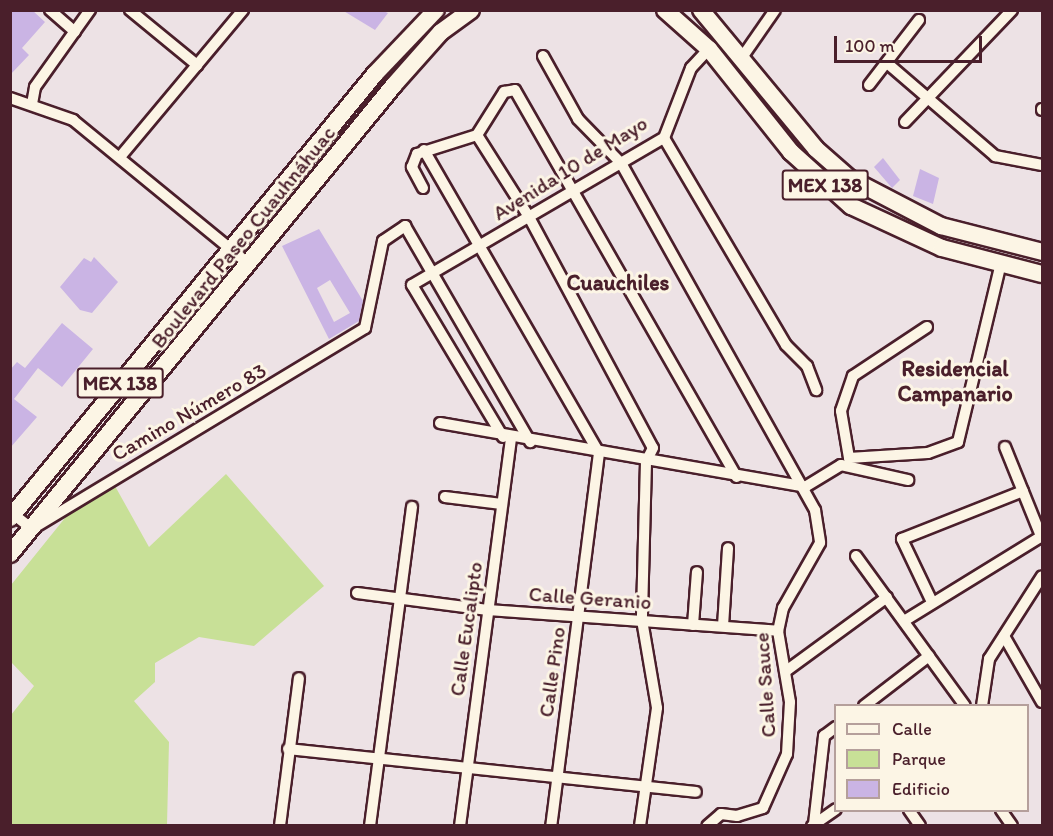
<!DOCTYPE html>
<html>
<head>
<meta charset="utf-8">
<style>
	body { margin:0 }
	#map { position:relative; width:1053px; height:836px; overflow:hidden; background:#ede2e5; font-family:Itim,sans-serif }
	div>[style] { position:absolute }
	.green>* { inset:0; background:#c8e097 }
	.building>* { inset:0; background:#cab4e4 }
	.roads { filter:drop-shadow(2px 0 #4a1f2b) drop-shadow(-2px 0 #4a1f2b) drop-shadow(0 2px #4a1f2b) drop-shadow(0 -2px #4a1f2b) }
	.street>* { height:10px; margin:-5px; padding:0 5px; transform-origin:5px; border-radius:5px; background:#fcf5e5 }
	.primary>* { height:16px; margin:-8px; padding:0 8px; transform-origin:8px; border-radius:8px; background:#fcf5e5 }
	span { translate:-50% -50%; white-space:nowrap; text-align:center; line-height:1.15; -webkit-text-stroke:6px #fcf5e5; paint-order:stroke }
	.shield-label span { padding:2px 4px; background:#fcf5e5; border:2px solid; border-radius:4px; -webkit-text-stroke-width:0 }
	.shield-label { font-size:20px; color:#4a1f2b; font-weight:700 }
	.street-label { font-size:21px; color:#4a1f2b }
	.neighbourhood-label { font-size:22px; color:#4a1f2b; font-weight:700 }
	.frame { position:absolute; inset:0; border:12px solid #4a1f2b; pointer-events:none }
	.legend { position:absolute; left:834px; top:704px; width:195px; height:108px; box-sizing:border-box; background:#fcf5e5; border:2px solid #b59f9b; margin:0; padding:8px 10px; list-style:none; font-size:18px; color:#4a1f2b }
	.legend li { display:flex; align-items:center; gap:12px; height:30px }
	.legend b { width:30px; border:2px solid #b59f9b }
	.scale { position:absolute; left:834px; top:36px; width:148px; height:27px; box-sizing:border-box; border:3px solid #4a1f2b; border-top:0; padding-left:8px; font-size:18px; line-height:21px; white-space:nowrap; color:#4a1f2b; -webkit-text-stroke:4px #fcf5e5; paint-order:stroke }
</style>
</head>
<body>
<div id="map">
	<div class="green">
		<div style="clip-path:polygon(226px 474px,324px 586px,254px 646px,199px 637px,155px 663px,155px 682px,134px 701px,169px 742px,167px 825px,11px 825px,11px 715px,34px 686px,11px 662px,11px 585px,73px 508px,115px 486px,149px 547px)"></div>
	</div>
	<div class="building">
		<div style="clip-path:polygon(10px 10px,32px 10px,45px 22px,22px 48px,29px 55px,10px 75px)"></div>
		<div style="clip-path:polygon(342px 10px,381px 10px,388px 13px,375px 30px)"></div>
		<div style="clip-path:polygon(883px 158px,900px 180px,892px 188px,874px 167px)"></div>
		<div style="clip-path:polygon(920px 169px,939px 178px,933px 204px,913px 196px)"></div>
		<div style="clip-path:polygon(evenodd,319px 229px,363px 301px,359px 321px,329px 339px,282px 246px,319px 229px,330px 280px,350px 313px,334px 322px,317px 288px,330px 280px)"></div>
		<div style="clip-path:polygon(94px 257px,118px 282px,92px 313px,80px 310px,60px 287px,84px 258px,91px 262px)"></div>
		<div style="clip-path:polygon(62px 323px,93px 349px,62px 387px,38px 368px,14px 399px,37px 417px,10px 448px,10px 370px,17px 362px,25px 368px)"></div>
	</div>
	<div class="roads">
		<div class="street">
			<div style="left:50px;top:10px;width:33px;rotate:41deg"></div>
			<div style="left:130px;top:10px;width:87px;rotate:39.4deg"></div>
			<div style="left:543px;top:56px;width:72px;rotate:60.9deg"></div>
			<div style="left:578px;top:119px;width:62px;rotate:45.7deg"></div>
			<div style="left:621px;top:163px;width:398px;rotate:60.8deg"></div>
			<div style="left:815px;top:510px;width:33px;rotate:81deg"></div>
			<div style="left:820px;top:543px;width:75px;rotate:119.6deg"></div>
			<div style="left:783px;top:608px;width:24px;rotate:102deg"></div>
			<div style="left:778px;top:631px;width:72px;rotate:80.4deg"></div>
			<div style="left:790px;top:702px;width:52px;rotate:93.3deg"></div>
			<div style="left:787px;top:754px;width:59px;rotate:114deg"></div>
			<div style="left:763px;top:808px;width:27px;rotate:163deg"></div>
			<div style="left:737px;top:816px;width:16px;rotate:-173deg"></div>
			<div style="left:721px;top:814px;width:18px;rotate:139deg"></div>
			<div style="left:743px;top:56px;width:56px;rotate:-55.2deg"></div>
			<div style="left:887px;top:63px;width:143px;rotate:40.7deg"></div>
			<div style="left:995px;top:156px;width:48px;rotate:10.8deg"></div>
			<div style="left:869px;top:85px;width:82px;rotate:-52.4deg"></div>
			<div style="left:10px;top:98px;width:67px;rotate:19.2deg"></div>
			<div style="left:73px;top:120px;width:229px;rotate:39.3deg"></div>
			<div style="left:32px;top:104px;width:17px;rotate:-80deg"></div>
			<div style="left:35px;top:87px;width:95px;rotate:-54.5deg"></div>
			<div style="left:1042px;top:109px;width:1px;rotate:90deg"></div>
			<div style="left:905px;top:122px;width:155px;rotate:-46.3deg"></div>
			<div style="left:477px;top:135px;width:97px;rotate:57.6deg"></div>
			<div style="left:529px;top:217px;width:262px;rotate:61.8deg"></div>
			<div style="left:653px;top:448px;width:16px;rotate:117deg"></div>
			<div style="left:646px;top:462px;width:158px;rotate:91.5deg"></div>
			<div style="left:642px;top:620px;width:89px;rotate:80.3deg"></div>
			<div style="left:657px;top:708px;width:119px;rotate:98.2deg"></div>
			<div style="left:477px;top:135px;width:51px;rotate:-57.9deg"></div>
			<div style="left:504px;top:92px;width:11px;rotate:-10deg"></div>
			<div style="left:515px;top:90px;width:446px;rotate:60.2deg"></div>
			<div style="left:664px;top:138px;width:240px;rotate:59.5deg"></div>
			<div style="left:786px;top:345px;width:30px;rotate:45deg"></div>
			<div style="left:807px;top:366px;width:26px;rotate:69deg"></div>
			<div style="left:664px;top:138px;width:75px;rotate:-68.9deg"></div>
			<div style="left:691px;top:68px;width:26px;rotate:-47deg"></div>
			<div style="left:424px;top:150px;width:350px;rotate:60deg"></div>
			<div style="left:599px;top:453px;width:376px;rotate:97.3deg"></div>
			<div style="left:120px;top:157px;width:192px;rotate:-50.1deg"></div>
			<div style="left:423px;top:188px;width:24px;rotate:-118deg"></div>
			<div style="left:412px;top:167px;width:14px;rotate:-69deg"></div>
			<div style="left:417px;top:154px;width:63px;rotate:-17.6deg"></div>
			<div style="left:927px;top:327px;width:89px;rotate:146.5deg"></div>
			<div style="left:853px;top:376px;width:37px;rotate:109deg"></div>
			<div style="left:841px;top:411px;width:48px;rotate:80.3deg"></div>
			<div style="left:849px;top:458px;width:79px;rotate:-3.6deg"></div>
			<div style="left:928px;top:453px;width:32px;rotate:-20deg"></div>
			<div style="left:958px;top:442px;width:184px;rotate:-76.5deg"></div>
			<div style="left:440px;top:423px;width:371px;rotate:9.9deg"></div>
			<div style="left:503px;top:437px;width:177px;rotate:-120.9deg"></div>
			<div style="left:412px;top:285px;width:292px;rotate:-30.3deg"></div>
			<div style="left:1005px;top:447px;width:96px;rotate:68deg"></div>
			<div style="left:805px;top:487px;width:42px;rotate:-31.4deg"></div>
			<div style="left:841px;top:465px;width:69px;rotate:12.6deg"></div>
			<div style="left:445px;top:497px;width:57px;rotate:7deg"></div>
			<div style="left:13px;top:514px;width:24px;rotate:38deg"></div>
			<div style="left:32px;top:529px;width:389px;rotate:-31.1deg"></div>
			<div style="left:365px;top:328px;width:89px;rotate:-78.3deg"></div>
			<div style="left:383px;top:241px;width:27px;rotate:-34deg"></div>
			<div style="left:405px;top:226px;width:250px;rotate:59.9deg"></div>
			<div style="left:856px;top:556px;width:185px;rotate:54deg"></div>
			<div style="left:357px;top:593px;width:132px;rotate:7.4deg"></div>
			<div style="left:488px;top:610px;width:291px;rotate:4.1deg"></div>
			<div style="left:932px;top:602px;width:70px;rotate:-115.5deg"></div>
			<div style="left:902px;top:539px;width:130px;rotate:-21.6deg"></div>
			<div style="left:904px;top:621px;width:162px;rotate:-31.6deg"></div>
			<div style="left:693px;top:625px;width:53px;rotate:-85.7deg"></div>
			<div style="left:723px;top:626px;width:78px;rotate:-86.3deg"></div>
			<div style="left:1004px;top:636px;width:76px;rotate:60.1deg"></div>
			<div style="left:786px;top:671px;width:125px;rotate:-36.2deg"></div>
			<div style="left:864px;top:706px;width:82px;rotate:-37.6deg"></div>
			<div style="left:982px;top:706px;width:48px;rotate:-81.5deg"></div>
			<div style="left:989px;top:659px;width:98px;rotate:-57.4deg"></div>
			<div style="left:288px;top:749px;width:410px;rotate:6deg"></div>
			<div style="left:909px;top:810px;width:19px;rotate:55deg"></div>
			<div style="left:1001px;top:810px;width:19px;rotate:55deg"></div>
			<div style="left:814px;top:824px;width:89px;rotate:-83.5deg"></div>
			<div style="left:824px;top:736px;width:15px;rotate:-37deg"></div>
			<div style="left:280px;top:826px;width:149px;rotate:-82.7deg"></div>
			<div style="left:370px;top:826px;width:322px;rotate:-82.5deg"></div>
			<div style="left:460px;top:826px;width:391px;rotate:-82.5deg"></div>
			<div style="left:812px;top:826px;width:29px;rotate:-35deg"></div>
		</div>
		<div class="primary">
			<div style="left:665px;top:10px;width:59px;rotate:41.6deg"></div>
			<div style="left:709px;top:49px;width:132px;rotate:51.5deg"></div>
			<div style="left:791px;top:152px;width:81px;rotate:42deg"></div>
			<div style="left:851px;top:206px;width:100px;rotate:24.8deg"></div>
			<div style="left:942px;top:248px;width:103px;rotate:14.6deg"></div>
			<div style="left:701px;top:10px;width:180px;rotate:50.4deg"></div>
			<div style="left:816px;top:149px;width:44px;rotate:41.3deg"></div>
			<div style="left:849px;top:178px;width:104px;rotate:27.6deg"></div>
			<div style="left:941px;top:226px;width:104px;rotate:14.4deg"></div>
			<div style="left:10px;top:518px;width:575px;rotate:-50.58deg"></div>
			<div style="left:375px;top:74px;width:88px;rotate:-46.4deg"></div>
			<div style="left:10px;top:554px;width:605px;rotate:-50.7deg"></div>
			<div style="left:393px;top:86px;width:72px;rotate:-48.4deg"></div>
			<div style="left:441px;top:32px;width:37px;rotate:-36deg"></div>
		</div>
	</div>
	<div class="shield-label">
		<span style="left:825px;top:185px">MEX 138</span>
		<span style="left:120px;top:383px">MEX 138</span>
	</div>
	<div class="street-label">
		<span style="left:570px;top:168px;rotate:-32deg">Avenida 10 de Mayo</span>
		<span style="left:243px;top:237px;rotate:-51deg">Boulevard Paseo Cuauhnáhuac</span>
		<span style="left:189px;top:412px;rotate:-30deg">Camino Número 83</span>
		<span style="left:590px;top:598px;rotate:4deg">Calle Geranio</span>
		<span style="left:466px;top:629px;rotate:-82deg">Calle Eucalipto</span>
		<span style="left:552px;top:672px;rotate:-82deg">Calle Pino</span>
		<span style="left:765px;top:685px;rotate:-94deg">Calle Sauce</span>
	</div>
	<div class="neighbourhood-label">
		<span style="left:618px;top:283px">Cuauchiles</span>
		<span style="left:955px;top:381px">Residencial<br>Campanario</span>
	</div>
	<div class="frame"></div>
	<ul class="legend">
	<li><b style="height:8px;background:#fcf5e5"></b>Calle</li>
	<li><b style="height:16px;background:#c8e097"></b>Parque</li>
	<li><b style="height:16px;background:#cab4e4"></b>Edificio</li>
	</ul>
	<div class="scale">100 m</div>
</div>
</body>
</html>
